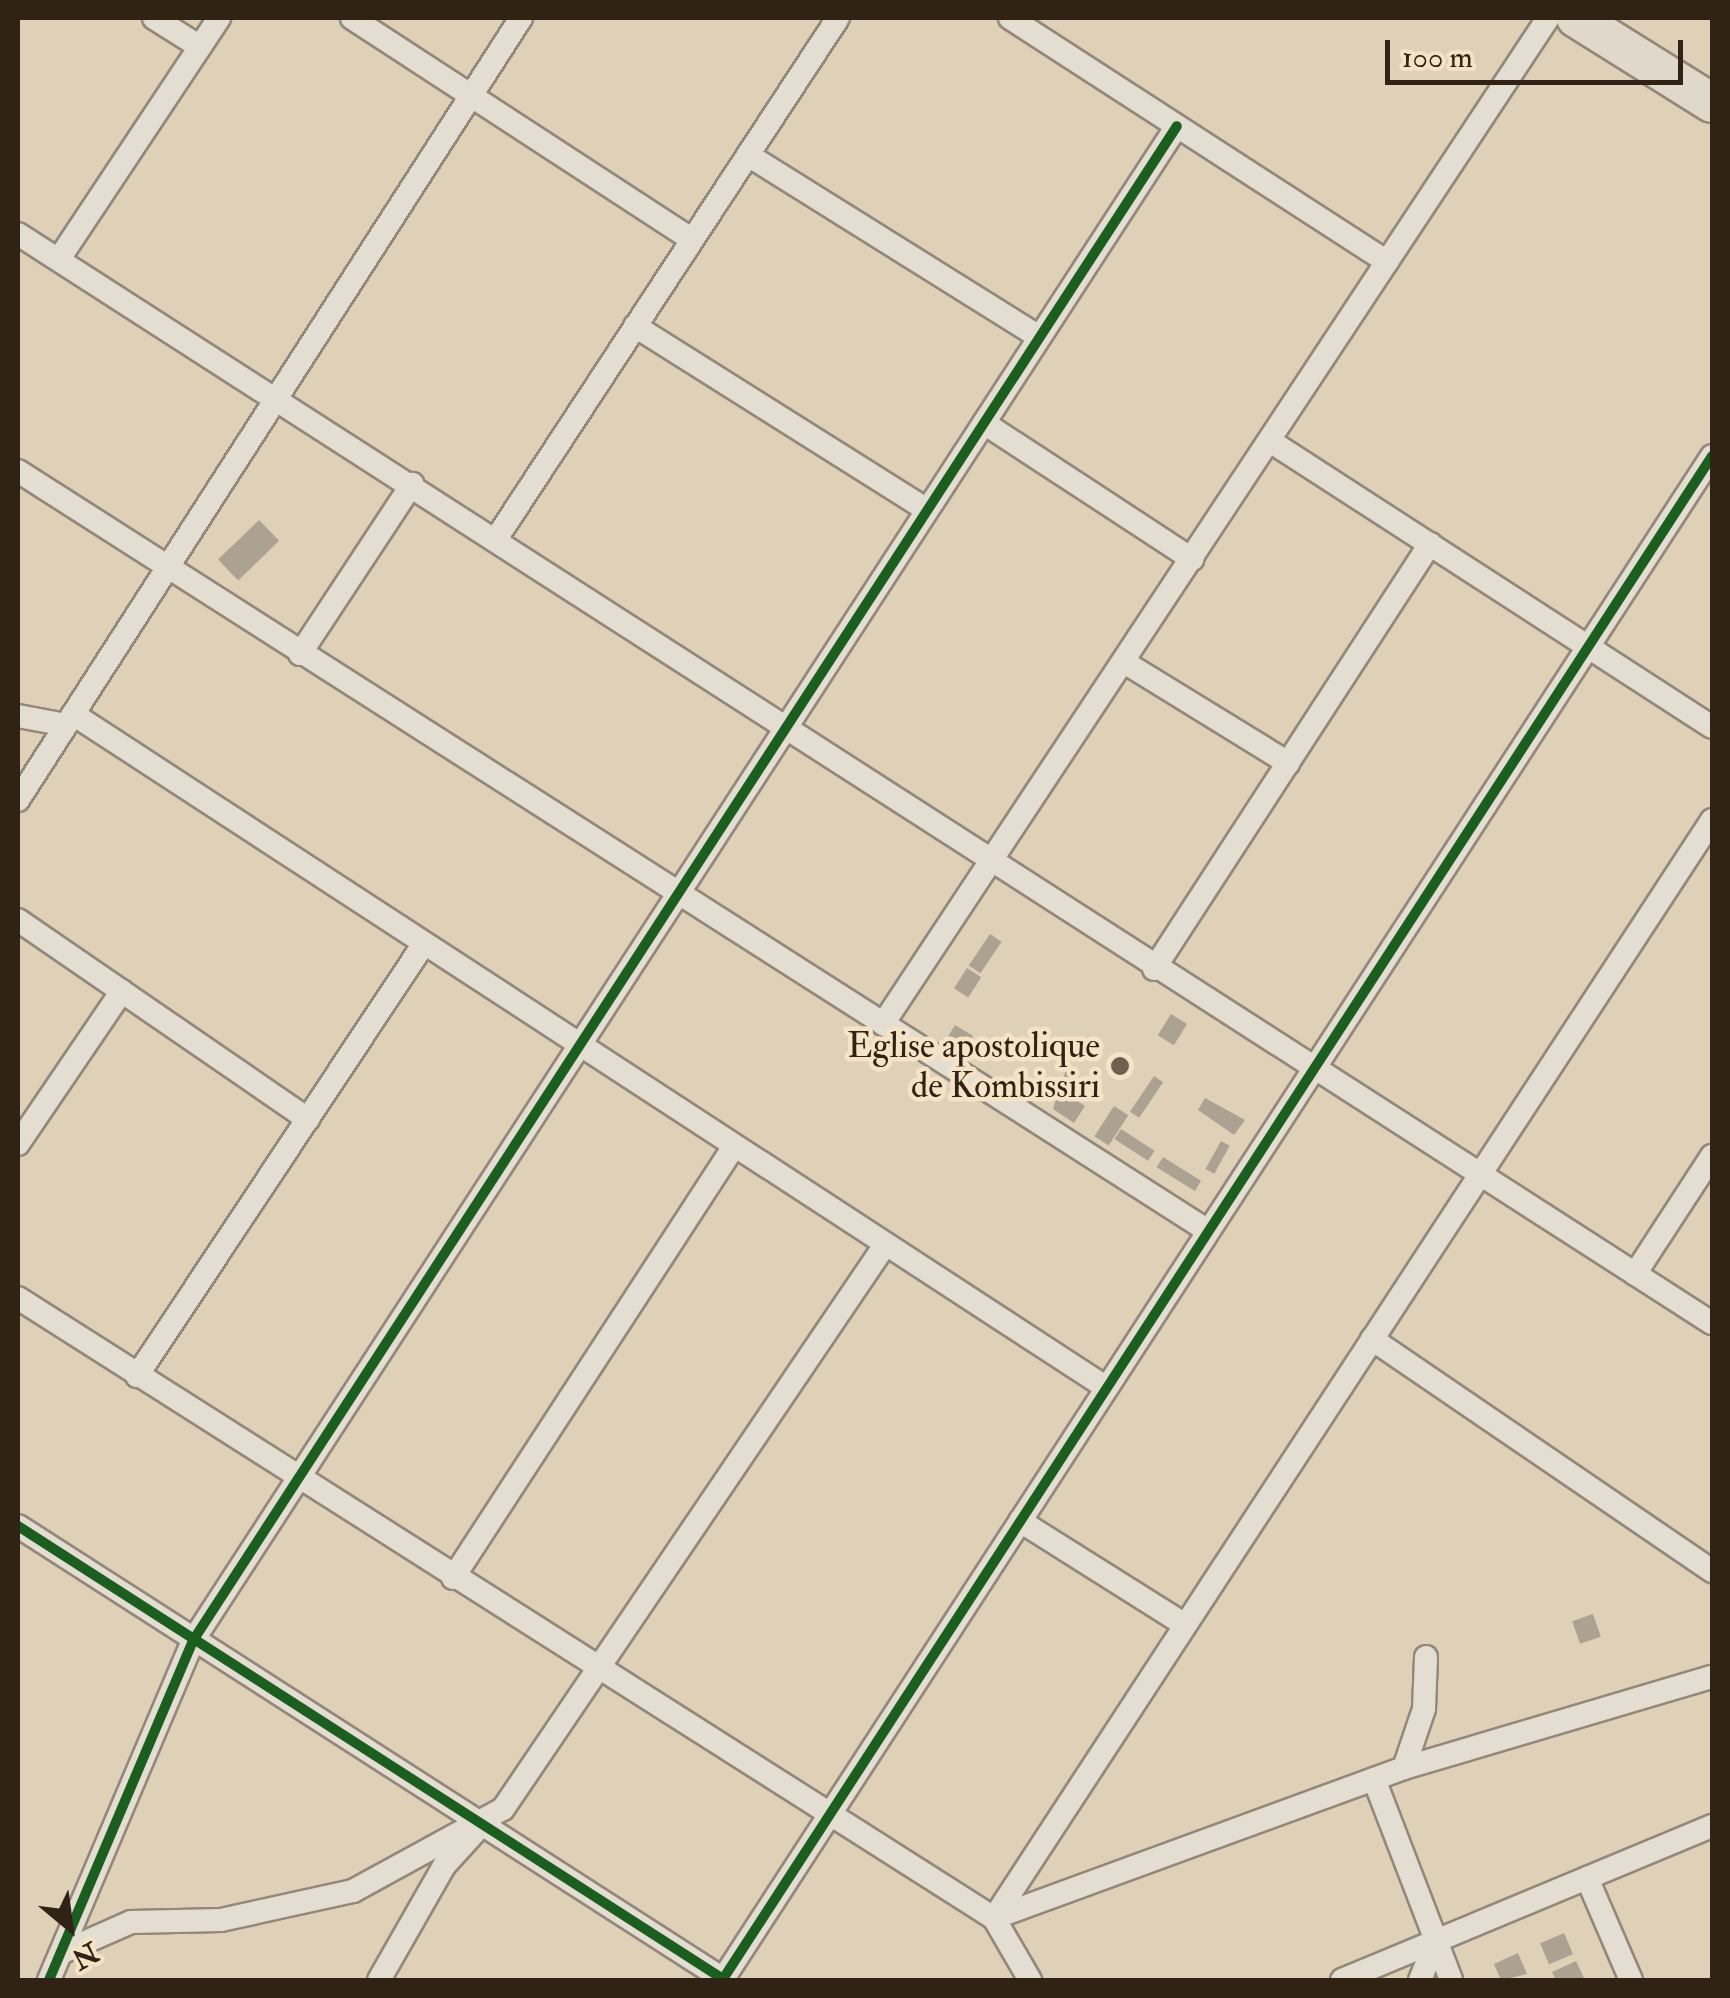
<!DOCTYPE html>
<html>
<head>
<meta charset="utf-8">
<style>
	body { margin:0 }
	#map { position:relative; width:1730px; height:1998px; overflow:hidden; background:#dfd0b8; font-family:"IM FELL Double Pica",serif }
	div>[style] { position:absolute }
	.building>* { inset:0; background:#aca292; transform-origin:0 0 }
	.roads { filter:drop-shadow(2px 0 #938879) drop-shadow(-2px 0 #938879) drop-shadow(0 2px #938879) drop-shadow(0 -2px #938879) }
	.minor>* { height:22px; margin:-11px; padding:0 11px; transform-origin:11px; border-radius:11px; background:#e4ddd2 }
	.trunk>* { height:38px; margin:-19px; padding:0 19px; transform-origin:19px; border-radius:19px; background:#e0d8ca }
	.cycleway>* { height:10px; margin:-5px; padding:0 5px; transform-origin:5px; border-radius:5px; background:#1b5e20 }
	.dots>* { width:28px; height:28px; translate:-50% -50%; box-sizing:border-box; border:5px solid #f4e3c7; border-radius:50% }
	span { translate:-50% -50%; white-space:nowrap; text-align:center; line-height:1.15; -webkit-text-stroke:9px #f4e3c7; paint-order:stroke }
	.poi-label { font-size:35px; color:#302315 }
	.right { translate:-100% -50%; text-align:right }
	.frame { position:absolute; inset:0; border:20px solid #302315; pointer-events:none }
	.north { position:absolute; left:20px; top:1878px; width:100px; height:100px; -webkit-text-stroke:8px #f4e3c7; paint-order:stroke; rotate:151deg; font-size:28px; font-weight:700; line-height:40px; text-align:center; color:#302315 }
	.north::after { content:''; display:block; margin:auto; width:35px; height:45px; background:#302315; clip-path:polygon(50% 0,100% 100%,50% 72%,0 100%) }
	.scale { position:absolute; left:1385px; top:40px; width:298px; height:45px; box-sizing:border-box; border:5px solid #302315; border-top:0; padding-left:12px; font-size:30px; line-height:35px; white-space:nowrap; color:#302315; -webkit-text-stroke:8px #f4e3c7; paint-order:stroke }
</style>
</head>
<body>
<div id="map">
	<div class="building">
		<div style="left:259px;top:520px;width:29px;height:57px;rotate:46deg"></div>
		<div style="left:990px;top:934px;width:14px;height:38px;rotate:34deg"></div>
		<div style="left:967px;top:968px;width:17px;height:24px;rotate:33deg"></div>
		<div style="left:1171px;top:1014px;width:19px;height:25px;rotate:32deg"></div>
		<div style="left:955px;top:1025px;width:21px;height:19px;rotate:31deg"></div>
		<div style="clip-path:polygon(1067px 1067px,1075px 1072px,1063px 1091px,1085px 1106px,1074px 1123px,1053px 1109px)"></div>
		<div style="left:1154px;top:1076px;width:11px;height:43px;rotate:34deg"></div>
		<div style="clip-path:polygon(1205px 1098px,1245px 1120px,1234px 1135px,1198px 1110px)"></div>
		<div style="left:1114px;top:1106px;width:17px;height:36px;rotate:33deg"></div>
		<div style="left:1121px;top:1129px;width:40px;height:12px;rotate:33deg"></div>
		<div style="left:1221px;top:1141px;width:10px;height:32px;rotate:29deg"></div>
		<div style="left:1163px;top:1157px;width:45px;height:12px;rotate:32deg"></div>
		<div style="left:1593px;top:1614px;width:24px;height:22px;rotate:71deg"></div>
		<div style="left:1564px;top:1933px;width:23px;height:26px;rotate:67deg"></div>
		<div style="clip-path:polygon(1518px 1953px,1527px 1974px,1501px 1980px,1494px 1964px)"></div>
		<div style="clip-path:polygon(1576px 1961px,1585px 1980px,1556px 1980px,1552px 1972px)"></div>
	</div>
	<div class="roads">
		<div class="minor">
			<div style="left:154px;top:18px;width:54px;rotate:32.2deg"></div>
			<div style="left:352px;top:18px;width:406px;rotate:33.1deg"></div>
			<div style="left:1010px;top:18px;width:449px;rotate:32.9deg"></div>
			<div style="left:748px;top:155px;width:343px;rotate:32deg"></div>
			<div style="left:18px;top:234px;width:2014px;rotate:32.74deg"></div>
			<div style="left:59px;top:259px;width:289px;rotate:-56.4deg"></div>
			<div style="left:635px;top:326px;width:345px;rotate:32.2deg"></div>
			<div style="left:984px;top:423px;width:249px;rotate:33.2deg"></div>
			<div style="left:1270px;top:441px;width:526px;rotate:32.91deg"></div>
			<div style="left:18px;top:471px;width:1412px;rotate:32.56deg"></div>
			<div style="left:496px;top:539px;width:623px;rotate:-56.72deg"></div>
			<div style="left:300px;top:654px;width:204px;rotate:-56.6deg"></div>
			<div style="left:1124px;top:662px;width:193px;rotate:31.6deg"></div>
			<div style="left:73px;top:714px;width:1234px;rotate:33.1deg"></div>
			<div style="left:18px;top:716px;width:49px;rotate:10.6deg"></div>
			<div style="left:18px;top:800px;width:930px;rotate:-57.25deg"></div>
			<div style="left:18px;top:920px;width:352px;rotate:34.5deg"></div>
			<div style="left:1154px;top:969px;width:507px;rotate:-57deg"></div>
			<div style="left:883px;top:1024px;width:1206px;rotate:-56.53deg"></div>
			<div style="left:18px;top:1144px;width:185px;rotate:-55.8deg"></div>
			<div style="left:1635px;top:1274px;width:141px;rotate:-56.9deg"></div>
			<div style="left:18px;top:1298px;width:1156px;rotate:32.43deg"></div>
			<div style="left:994px;top:1918px;width:72px;rotate:59.9deg"></div>
			<div style="left:1372px;top:1339px;width:412px;rotate:34.3deg"></div>
			<div style="left:137px;top:1376px;width:517px;rotate:-56.43deg"></div>
			<div style="left:1020px;top:1521px;width:195px;rotate:32.2deg"></div>
			<div style="left:18px;top:1526px;width:838px;rotate:32.72deg"></div>
			<div style="left:723px;top:1979px;width:1816px;rotate:-57deg"></div>
			<div style="left:453px;top:1578px;width:513px;rotate:-56.93deg"></div>
			<div style="left:1404px;top:1768px;width:62px;rotate:-71.3deg"></div>
			<div style="left:1424px;top:1709px;width:52px;rotate:-87.8deg"></div>
			<div style="left:1374px;top:1779px;width:215px;rotate:69deg"></div>
			<div style="left:1587px;top:1878px;width:111px;rotate:66.7deg"></div>
			<div style="left:994px;top:1918px;width:1312px;rotate:-56.82deg"></div>
			<div style="left:994px;top:1918px;width:437px;rotate:-20.1deg"></div>
			<div style="left:1404px;top:1768px;width:321px;rotate:-16.5deg"></div>
			<div style="left:63px;top:1952px;width:74px;rotate:-23.8deg"></div>
			<div style="left:131px;top:1922px;width:90px;rotate:-1.3deg"></div>
			<div style="left:221px;top:1920px;width:135px;rotate:-12.4deg"></div>
			<div style="left:353px;top:1891px;width:171px;rotate:-28.7deg"></div>
			<div style="left:503px;top:1809px;width:681px;rotate:-55.89deg"></div>
			<div style="left:49px;top:1980px;width:371px;rotate:-67deg"></div>
			<div style="left:194px;top:1639px;width:1804px;rotate:-56.99deg"></div>
			<div style="left:379px;top:1980px;width:131px;rotate:-60.3deg"></div>
			<div style="left:444px;top:1866px;width:45px;rotate:-47.7deg"></div>
			<div style="left:1342px;top:1980px;width:401px;rotate:-22.6deg"></div>
			<div style="left:1420px;top:1980px;width:42px;rotate:-67.7deg"></div>
		</div>
		<div class="trunk">
			<div style="left:1576px;top:18px;width:160px;rotate:32deg"></div>
		</div>
	</div>
	<div class="cycleway">
		<div style="left:18px;top:1526px;width:838px;rotate:32.72deg"></div>
		<div style="left:723px;top:1979px;width:1816px;rotate:-57deg"></div>
		<div style="left:49px;top:1980px;width:371px;rotate:-67deg"></div>
		<div style="left:194px;top:1639px;width:1804px;rotate:-56.99deg"></div>
	</div>
	<div class="dots">
		<div style="left:1120px;top:1066px;background:#6d604e"></div>
	</div>
	<div class="poi-label">
		<span class="right" style="left:1100px;top:1066px">Eglise apostolique<br>de Kombissiri</span>
	</div>
	<div class="frame"></div>
	<div class="north">N</div>
	<div class="scale">100 m</div>
</div>
</body>
</html>
